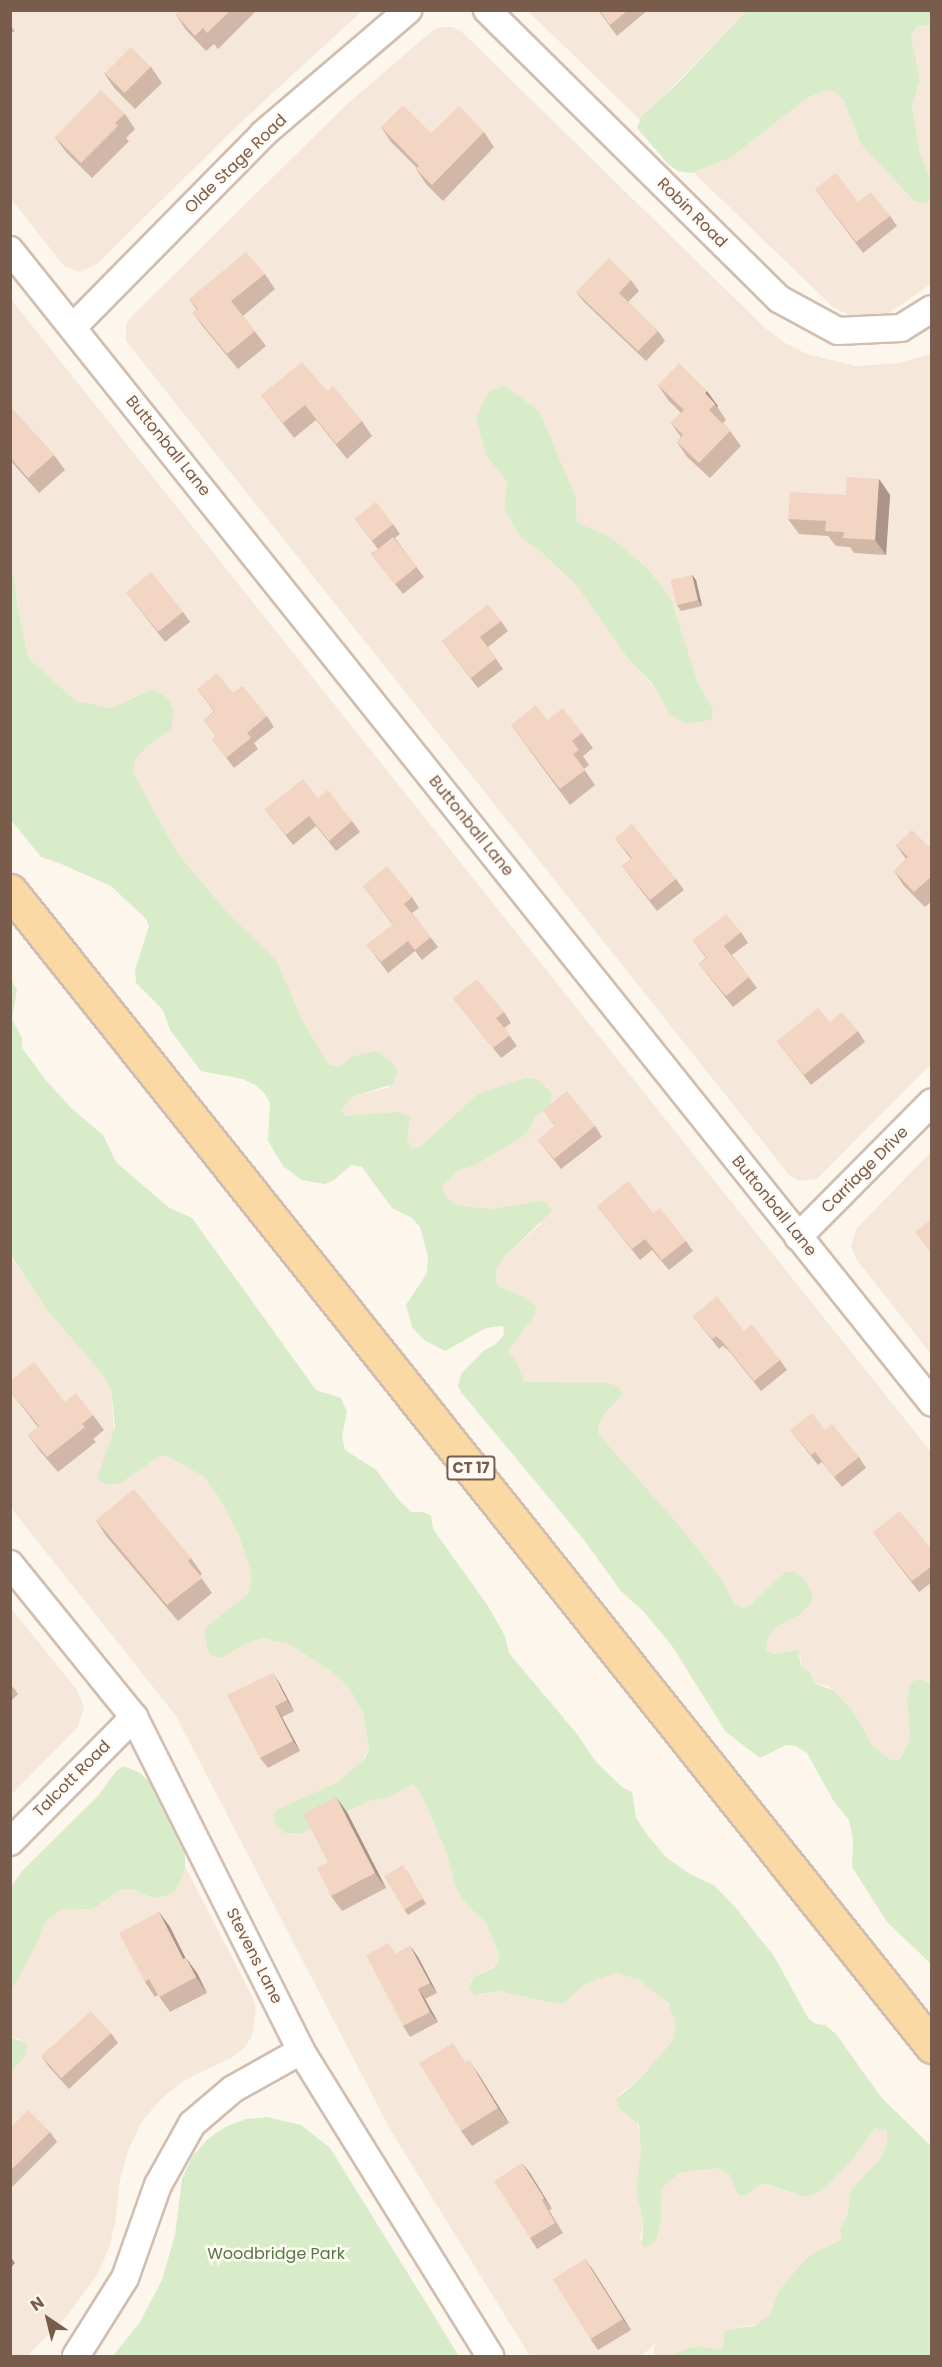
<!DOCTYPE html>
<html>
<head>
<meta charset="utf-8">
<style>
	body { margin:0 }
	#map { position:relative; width:942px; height:2367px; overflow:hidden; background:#fdf6ec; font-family:Poppins,sans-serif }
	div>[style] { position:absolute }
	.residential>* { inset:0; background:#f5e8da }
	.green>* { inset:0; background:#d8ecc9 }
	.roads { filter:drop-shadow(2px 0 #d1beb0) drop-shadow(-2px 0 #d1beb0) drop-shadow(0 2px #d1beb0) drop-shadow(0 -2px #d1beb0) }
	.minor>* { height:26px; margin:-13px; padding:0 13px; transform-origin:13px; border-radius:13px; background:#fff }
	.major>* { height:33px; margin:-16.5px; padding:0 16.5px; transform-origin:16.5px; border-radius:16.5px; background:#fbd9a5 }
	.wall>* { inset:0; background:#d1b7a8 }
	.shaded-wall>* { inset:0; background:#aa9588 }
	.building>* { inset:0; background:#f3d5c3; transform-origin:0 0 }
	span { translate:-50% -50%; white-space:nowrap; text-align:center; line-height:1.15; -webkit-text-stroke:5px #fffaf3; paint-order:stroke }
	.shield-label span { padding:2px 4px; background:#fffaf3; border:2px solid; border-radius:4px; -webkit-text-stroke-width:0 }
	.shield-label { font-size:15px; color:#7a5c4d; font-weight:700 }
	.street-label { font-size:16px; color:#7a5c4d }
	.park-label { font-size:16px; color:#537a41 }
	.frame { position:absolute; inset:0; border:12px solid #7a5c4d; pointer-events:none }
	.north { position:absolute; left:18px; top:2289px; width:60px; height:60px; -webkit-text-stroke:4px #fffaf3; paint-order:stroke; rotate:325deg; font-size:16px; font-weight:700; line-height:24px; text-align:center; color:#7a5c4d }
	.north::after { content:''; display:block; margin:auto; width:21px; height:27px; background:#7a5c4d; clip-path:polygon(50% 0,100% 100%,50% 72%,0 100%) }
</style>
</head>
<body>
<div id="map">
	<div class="residential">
		<div style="clip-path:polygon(11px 11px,362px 11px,238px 125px,97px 264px,80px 272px,64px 266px,11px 199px)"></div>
		<div style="clip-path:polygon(528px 11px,746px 11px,640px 120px)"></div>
		<div style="clip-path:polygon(931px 25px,931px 180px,920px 153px,912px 106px,920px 79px,911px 37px,917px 26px)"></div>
		<div style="clip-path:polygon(evenodd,443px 27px,453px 27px,462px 32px,764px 327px,785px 343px,807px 354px,856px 366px,899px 363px,931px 354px,931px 1064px,817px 1179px,799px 1181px,790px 1176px,126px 341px,126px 325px,131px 317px,346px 105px,433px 30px,443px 27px,557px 459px,576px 498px,577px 523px,609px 536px,671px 599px,698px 683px,713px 709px,669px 713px,650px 682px,629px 660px,577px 586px,538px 549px,521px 538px,504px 509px,507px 481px,557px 459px)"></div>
		<div style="clip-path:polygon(827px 90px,835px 92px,845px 102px,860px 143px,914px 201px,926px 204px,931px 197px,931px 284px,887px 314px,868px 317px,849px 315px,834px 308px,693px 172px,730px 158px,809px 97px)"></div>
		<div style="clip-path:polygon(10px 298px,931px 1452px,931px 1684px,927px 1681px,907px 1699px,910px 1739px,901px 1758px,892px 1761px,872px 1745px,853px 1711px,829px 1686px,814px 1684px,811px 1673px,801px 1666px,801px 1656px,769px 1653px,766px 1650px,769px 1635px,777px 1626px,799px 1616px,784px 1573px,751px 1604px,744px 1608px,735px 1605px,721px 1580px,677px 1523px,606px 1444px,599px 1435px,598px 1425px,603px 1414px,621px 1395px,523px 1382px,516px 1361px,508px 1351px,523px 1296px,501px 1288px,497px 1284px,496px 1270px,503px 1258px,541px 1224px,537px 1201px,491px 1209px,456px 1205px,447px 1197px,442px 1187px,459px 1170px,474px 1166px,527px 1134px,536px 1116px,548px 1107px,551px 1100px,550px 1091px,546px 1085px,475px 1096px,420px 1147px,412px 1148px,407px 1138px,410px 1119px,345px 1116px,341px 1111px,344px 1103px,352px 1097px,390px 1087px,351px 1057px,339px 1067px,328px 1064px,303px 1021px,276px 960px,227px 912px,178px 854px,133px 772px,134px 760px,147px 746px,171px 729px,153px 689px,111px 708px,76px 701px,29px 659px,18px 610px,14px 577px,11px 571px)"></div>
		<div style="clip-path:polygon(931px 1152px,931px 1354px,856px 1259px,851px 1246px,856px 1229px)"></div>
		<div style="clip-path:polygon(10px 1255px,46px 1309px,99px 1370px,111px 1389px,114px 1434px,121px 1483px,161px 1455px,167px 1455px,203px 1476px,218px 1496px,239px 1536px,251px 1573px,250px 1592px,207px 1626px,223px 1657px,254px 1639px,262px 1638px,289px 1644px,335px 1674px,350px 1689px,363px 1714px,369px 1749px,357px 1768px,338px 1782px,278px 1809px,335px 1819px,370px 1801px,388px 1798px,413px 1784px,419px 1790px,444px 1846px,457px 1890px,468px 1906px,486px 1923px,499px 1954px,497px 1965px,473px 1977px,470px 1982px,481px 1995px,499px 1991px,553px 2003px,569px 1999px,587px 1983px,617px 1973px,631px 1975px,653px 1989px,673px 2010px,675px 2020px,674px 2039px,639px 2080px,619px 2094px,618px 2107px,636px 2121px,640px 2134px,641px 2150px,636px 2190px,643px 2221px,640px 2241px,661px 2221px,662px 2188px,680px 2173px,716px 2168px,729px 2174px,746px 2195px,763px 2183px,795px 2194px,822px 2191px,853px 2159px,875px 2128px,887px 2131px,887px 2143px,880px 2159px,851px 2190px,847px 2215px,840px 2229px,841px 2240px,813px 2253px,779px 2291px,771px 2315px,759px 2324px,726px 2330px,723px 2335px,724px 2345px,722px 2350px,702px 2346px,670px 2356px,653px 2356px,655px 2343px,642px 2356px,530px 2356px,391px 2131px,176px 1716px,11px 1508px)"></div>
		<div style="clip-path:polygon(10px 1607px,77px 1690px,84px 1707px,78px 1727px,11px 1795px)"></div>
		<div style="clip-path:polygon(185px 1866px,253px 1998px,256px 2009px,252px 2036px,245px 2047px,231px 2058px,183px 2081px,159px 2101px,141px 2123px,128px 2151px,120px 2180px,115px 2224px,109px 2248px,97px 2275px,67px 2316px,27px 2356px,10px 2356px,11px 2074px,19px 2065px,21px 2039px,11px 2037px,10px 1991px,39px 1940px,44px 1923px,60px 1910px,93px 1909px,122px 1889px,131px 1889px,153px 1898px,167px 1896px,173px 1893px)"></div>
	</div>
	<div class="green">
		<div style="clip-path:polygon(746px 11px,931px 11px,931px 25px,917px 26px,911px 37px,920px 79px,912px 106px,920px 153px,931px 180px,931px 197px,926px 204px,914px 201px,860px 143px,845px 102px,835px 92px,827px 90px,809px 97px,730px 158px,691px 173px,678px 171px,668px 164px,637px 128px,641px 117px,677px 84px)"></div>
		<div style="clip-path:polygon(505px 386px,539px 411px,576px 498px,577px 523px,609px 536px,648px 569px,671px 599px,698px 683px,713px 709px,711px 720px,685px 724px,669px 713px,651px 682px,629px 660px,577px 586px,538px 549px,521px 538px,504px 509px,507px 481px,486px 455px,476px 417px,489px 391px)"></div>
		<div style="clip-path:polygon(10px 571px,14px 577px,18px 610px,29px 659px,76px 701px,111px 708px,153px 689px,169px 699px,174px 712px,171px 729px,147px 746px,135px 760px,133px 772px,178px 854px,227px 912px,276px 960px,303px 1021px,328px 1064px,339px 1067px,351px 1057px,376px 1051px,394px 1064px,397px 1072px,393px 1084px,352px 1097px,341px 1110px,345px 1116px,397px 1112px,408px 1115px,410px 1119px,407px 1138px,412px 1148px,420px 1147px,475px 1096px,488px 1090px,526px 1078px,538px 1080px,551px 1091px,551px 1100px,548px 1107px,536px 1116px,527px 1134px,474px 1166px,459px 1170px,442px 1187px,447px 1197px,456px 1205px,491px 1209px,537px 1201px,546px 1202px,552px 1211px,503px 1258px,496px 1270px,497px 1284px,501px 1288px,523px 1296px,536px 1307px,535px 1314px,508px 1351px,516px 1361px,524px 1382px,608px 1383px,619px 1387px,622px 1395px,603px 1415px,598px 1425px,599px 1435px,677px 1523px,722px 1580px,735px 1605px,744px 1608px,751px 1604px,784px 1573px,793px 1571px,804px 1579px,813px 1595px,811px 1603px,798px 1616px,777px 1626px,769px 1635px,766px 1650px,774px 1654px,798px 1650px,801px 1666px,811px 1673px,814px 1684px,833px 1690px,853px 1711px,872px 1745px,892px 1761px,901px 1758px,910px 1739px,907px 1699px,911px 1682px,921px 1679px,931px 1684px,931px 1964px,887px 1922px,852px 1867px,853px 1840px,849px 1820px,833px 1800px,807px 1753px,796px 1746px,786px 1745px,760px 1758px,726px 1732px,672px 1646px,645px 1613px,621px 1591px,584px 1540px,461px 1392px,458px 1386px,461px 1374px,483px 1351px,496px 1344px,504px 1335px,503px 1326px,486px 1328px,445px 1351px,424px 1340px,412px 1327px,406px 1305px,427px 1273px,428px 1256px,420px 1227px,412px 1218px,392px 1208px,362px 1167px,351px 1165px,334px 1180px,325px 1184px,302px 1180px,283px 1166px,268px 1141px,270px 1103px,265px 1094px,257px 1086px,243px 1079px,201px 1071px,170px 1030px,163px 1010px,136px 983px,135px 970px,149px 926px,146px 919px,111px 886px,59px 863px,41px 857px,11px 820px)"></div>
		<div style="clip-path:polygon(10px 977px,17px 990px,12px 1019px,22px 1038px,22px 1048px,45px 1079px,72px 1109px,103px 1135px,116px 1162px,168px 1207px,192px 1218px,316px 1390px,341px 1398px,347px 1412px,342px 1437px,345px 1450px,376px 1470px,398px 1499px,411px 1512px,422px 1512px,431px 1515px,433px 1529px,488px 1606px,505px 1636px,509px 1653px,577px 1734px,596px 1762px,622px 1787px,632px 1792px,636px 1818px,648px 1836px,667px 1858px,690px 1874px,715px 1886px,735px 1907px,774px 1956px,808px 2018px,816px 2024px,825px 2025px,836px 2034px,881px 2097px,931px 2146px,931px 2356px,670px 2356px,686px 2349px,702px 2346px,721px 2350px,724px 2345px,723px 2335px,726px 2330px,754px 2326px,770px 2315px,779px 2291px,801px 2264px,813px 2253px,841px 2240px,840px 2229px,847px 2215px,851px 2190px,880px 2159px,887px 2143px,887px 2131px,875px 2128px,853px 2159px,830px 2183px,822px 2191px,806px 2197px,763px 2183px,746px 2195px,739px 2195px,729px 2174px,716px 2168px,680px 2173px,662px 2188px,661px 2221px,656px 2241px,645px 2248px,642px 2246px,643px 2221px,636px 2190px,641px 2150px,639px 2125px,618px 2107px,616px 2099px,639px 2080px,674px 2039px,675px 2020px,668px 2003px,638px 1979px,617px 1973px,587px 1983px,564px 2003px,553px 2003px,499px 1991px,475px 1995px,469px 1988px,473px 1977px,493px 1968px,497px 1964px,499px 1954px,486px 1923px,468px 1906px,457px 1890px,444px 1846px,419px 1790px,413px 1784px,388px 1798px,370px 1801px,302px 1833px,284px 1833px,275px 1824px,274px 1814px,278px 1809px,338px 1782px,365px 1758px,369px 1749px,363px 1714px,350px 1689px,335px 1674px,289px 1644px,262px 1638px,245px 1644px,223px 1657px,212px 1656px,208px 1652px,204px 1632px,207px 1626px,250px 1592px,251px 1573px,239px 1536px,218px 1496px,203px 1476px,167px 1456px,161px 1455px,121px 1483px,108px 1485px,97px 1479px,115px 1427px,111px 1389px,99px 1370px,46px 1309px,11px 1255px)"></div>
		<div style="clip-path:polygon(124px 1766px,140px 1773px,151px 1783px,173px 1820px,185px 1852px,185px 1867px,181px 1880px,173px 1893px,167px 1896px,153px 1898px,131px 1889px,122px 1889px,93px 1909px,60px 1910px,44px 1923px,39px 1940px,11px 1991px,11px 1887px,22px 1871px,98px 1796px,116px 1771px)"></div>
		<div style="clip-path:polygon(11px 2037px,27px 2044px,26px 2054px,11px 2074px)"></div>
		<div style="clip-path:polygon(267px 2117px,301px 2125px,330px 2148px,459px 2356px,113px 2356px,140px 2322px,162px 2280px,175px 2235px,182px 2179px,192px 2157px,207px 2140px,225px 2127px,246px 2119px)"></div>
	</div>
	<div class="roads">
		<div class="minor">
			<div style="left:487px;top:10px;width:411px;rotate:44.7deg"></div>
			<div style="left:779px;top:299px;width:67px;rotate:28.5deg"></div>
			<div style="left:838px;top:331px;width:63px;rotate:-2.7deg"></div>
			<div style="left:901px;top:328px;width:36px;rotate:-32deg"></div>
			<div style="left:10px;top:250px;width:1476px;rotate:51.35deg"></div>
			<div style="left:73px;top:327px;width:271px;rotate:-45.4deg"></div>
			<div style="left:263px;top:134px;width:191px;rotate:-40.5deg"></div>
			<div style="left:798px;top:1237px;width:190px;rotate:-45.2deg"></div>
			<div style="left:10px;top:1564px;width:197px;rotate:51deg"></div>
			<div style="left:134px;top:1717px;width:373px;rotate:63.4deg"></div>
			<div style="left:301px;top:2051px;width:359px;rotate:58.2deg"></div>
			<div style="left:10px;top:1842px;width:176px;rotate:-45.2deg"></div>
			<div style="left:76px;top:2356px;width:92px;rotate:-57.9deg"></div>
			<div style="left:125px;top:2278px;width:99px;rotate:-70.5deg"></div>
			<div style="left:158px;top:2185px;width:70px;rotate:-60.9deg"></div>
			<div style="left:192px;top:2124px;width:54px;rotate:-40.5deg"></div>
			<div style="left:233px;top:2089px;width:78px;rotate:-29.2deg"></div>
		</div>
		<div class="major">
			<div style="left:10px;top:891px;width:1478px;rotate:51.4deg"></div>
		</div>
	</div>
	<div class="wall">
		<div style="clip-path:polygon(181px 10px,256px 10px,256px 11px,218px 49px,214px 44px,206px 51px,186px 30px,176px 15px)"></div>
		<div style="clip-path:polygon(598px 10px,648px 10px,617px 36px)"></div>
		<div style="clip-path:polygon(10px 25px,15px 31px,10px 34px)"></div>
		<div style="clip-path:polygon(151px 67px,162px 83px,135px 109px,115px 89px,104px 73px)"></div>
		<div style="clip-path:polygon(125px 114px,135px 129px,126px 138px,129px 141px,92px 178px,66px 152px,55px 137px)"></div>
		<div style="clip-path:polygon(381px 127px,431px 133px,484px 132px,494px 147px,443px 201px,426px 184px,416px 169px,417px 168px,391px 142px)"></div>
		<div style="clip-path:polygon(815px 189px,858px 202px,890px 216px,897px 226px,863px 253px)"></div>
		<div style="clip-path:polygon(265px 274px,275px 289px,243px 316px,266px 346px,238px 369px,204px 328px,193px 313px,197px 310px,189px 299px)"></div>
		<div style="clip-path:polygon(631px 280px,639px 291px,628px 302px,658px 331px,665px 341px,646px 361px,584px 302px,576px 292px)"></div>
		<div style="clip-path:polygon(658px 385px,707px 391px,726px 420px,723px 423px,730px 431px,741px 446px,710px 478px,687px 457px,677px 442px,681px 437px,671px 423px,681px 413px,668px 400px)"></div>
		<div style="clip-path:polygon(327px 391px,362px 421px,372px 436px,347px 459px,316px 420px,294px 438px,261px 395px)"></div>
		<div style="clip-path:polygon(10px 407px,54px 455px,65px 470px,39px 493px,10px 460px)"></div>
		<div style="clip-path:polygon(879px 479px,890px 495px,886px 555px,854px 553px,850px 547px,836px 546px,828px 536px,799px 534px,788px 519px,846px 495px)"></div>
		<div style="clip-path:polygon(355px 519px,393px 524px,400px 534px,395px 538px,424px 577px,403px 594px,371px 554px,378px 549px)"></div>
		<div style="clip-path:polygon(692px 575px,696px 580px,702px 606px,681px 611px,677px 605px)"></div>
		<div style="clip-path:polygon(126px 592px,183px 612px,190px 622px,165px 642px)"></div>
		<div style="clip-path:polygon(501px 621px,508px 631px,488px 647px,503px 669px,478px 688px,442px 641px)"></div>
		<div style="clip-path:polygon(197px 689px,233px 693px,267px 716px,274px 727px,254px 743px,258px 749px,234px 768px,212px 739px,216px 736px,204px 720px,214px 711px)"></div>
		<div style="clip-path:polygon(547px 720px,582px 733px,593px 748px,583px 756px,589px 765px,584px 769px,595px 785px,570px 805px,511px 725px)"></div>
		<div style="clip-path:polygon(318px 798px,352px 821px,360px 832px,336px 851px,316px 826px,293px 845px,265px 809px)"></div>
		<div style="clip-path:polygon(615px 838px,676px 879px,684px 890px,657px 911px,622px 866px,631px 859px)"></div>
		<div style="clip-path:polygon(932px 844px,932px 901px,925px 907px,904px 886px,894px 871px,906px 859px,896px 845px,929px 847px)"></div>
		<div style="clip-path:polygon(363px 886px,412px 897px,419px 908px,412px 913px,438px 947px,422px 960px,415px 951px,388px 973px,367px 945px,393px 925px)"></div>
		<div style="clip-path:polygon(741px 932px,748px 943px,732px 955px,757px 988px,733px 1007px,699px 964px,706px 958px,693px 940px)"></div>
		<div style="clip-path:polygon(453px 998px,504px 1012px,511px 1023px,504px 1028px,517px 1046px,501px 1058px)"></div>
		<div style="clip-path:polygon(830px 1022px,858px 1031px,865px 1042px,811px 1085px,777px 1041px)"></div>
		<div style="clip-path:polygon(543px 1110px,595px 1126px,602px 1137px,561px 1169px,538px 1140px,555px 1126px)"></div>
		<div style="clip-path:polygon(597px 1206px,653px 1213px,686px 1241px,693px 1251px,669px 1270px,652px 1250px,640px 1260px)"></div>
		<div style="clip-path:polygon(693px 1316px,744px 1331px,780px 1360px,787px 1370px,761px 1391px,729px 1351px,723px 1346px,719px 1349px)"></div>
		<div style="clip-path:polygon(10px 1381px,65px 1402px,93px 1415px,104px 1430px,93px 1439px,96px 1442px,58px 1472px,39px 1450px,28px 1435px,38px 1427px,10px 1391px)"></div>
		<div style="clip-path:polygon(790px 1430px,825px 1430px,859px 1457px,866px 1468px,842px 1487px,822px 1462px,818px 1465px)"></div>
		<div style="clip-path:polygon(96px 1520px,191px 1558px,202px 1574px,200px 1576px,212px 1593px,178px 1621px,106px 1536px)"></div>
		<div style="clip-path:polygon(873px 1532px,932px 1550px,932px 1582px,919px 1592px)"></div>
		<div style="clip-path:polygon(10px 1683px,18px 1694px,10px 1702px)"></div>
		<div style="clip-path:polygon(280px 1684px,294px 1711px,282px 1717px,300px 1751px,268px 1768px,260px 1758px)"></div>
		<div style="clip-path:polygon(347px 1812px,386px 1888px,342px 1911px,331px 1896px,328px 1862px)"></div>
		<div style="clip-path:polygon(407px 1871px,426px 1904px,408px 1915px,404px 1909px)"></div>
		<div style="clip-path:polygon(159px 1912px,170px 1927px,185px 1958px,186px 1958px,197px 1973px,207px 1993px,170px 2012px,158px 1995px,155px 1997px,145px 1982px)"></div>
		<div style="clip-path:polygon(410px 1946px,418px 1957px,437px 1993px,425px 1999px,438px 2022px,410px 2037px,403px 2026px,397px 1953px)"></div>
		<div style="clip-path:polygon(111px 2033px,118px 2043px,69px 2089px,49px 2067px,42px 2057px)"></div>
		<div style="clip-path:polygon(466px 2062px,479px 2075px,509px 2123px,472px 2146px,461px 2131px)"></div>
		<div style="clip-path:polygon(10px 2128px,50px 2132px,57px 2142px,10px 2189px)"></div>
		<div style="clip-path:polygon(522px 2163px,552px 2209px,549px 2210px,563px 2233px,537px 2249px,530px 2238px)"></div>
		<div style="clip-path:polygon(585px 2259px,631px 2330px,598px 2350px,591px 2340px)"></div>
	</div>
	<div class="shaded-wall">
		<div style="clip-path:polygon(707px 391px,718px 406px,717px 407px,705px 393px)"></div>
		<div style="clip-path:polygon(879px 479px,890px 495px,886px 555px,875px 540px)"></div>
		<div style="clip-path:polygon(692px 575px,696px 580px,702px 606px,698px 600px)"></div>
		<div style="clip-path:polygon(273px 1673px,280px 1684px,294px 1711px,287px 1700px)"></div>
		<div style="clip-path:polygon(275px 1706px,282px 1717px,300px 1751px,293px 1741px)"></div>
		<div style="clip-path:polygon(336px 1797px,347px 1812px,386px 1888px,375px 1873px)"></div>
		<div style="clip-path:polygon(159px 1912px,170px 1927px,194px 1975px,183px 1959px)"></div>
		<div style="clip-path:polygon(410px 1946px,418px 1957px,437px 1993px,430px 1983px)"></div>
		<div style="clip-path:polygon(186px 1958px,197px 1973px,207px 1993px,196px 1977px)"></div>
		<div style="clip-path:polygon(418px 1989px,425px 1999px,438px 2022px,430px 2012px)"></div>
		<div style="clip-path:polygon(469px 2060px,479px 2075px,509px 2123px,498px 2108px)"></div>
		<div style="clip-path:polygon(522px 2163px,530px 2173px,552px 2209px,544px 2198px)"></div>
		<div style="clip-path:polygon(10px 2256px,15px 2263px,10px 2269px)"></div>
		<div style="clip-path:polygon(585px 2259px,593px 2270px,631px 2330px,623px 2319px)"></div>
	</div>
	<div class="building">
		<div style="clip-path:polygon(181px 10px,231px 10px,207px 33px,203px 28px,195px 36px,176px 15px)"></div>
		<div style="clip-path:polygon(599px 10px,628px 10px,610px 25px)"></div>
		<div style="left:131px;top:47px;width:28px;height:37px;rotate:45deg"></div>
		<div style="clip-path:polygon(101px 90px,125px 114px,115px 123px,118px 126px,81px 163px,55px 137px)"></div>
		<div style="clip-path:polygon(403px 105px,431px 133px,459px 106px,484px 132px,432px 185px,416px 169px,419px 166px,381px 127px)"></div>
		<div style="clip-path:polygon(836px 173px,858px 202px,871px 192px,890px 216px,856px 242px,815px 189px)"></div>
		<div style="clip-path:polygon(246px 252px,265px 274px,231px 301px,255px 331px,227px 354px,193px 313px,198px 309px,189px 299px)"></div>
		<div style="clip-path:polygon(609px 258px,631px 280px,619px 293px,658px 331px,638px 351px,576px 292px)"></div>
		<div style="clip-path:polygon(302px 362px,327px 391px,333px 386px,362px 421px,336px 444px,305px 405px,283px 423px,261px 395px)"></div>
		<div style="clip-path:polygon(679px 363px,707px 391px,705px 393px,715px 404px,709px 410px,730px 431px,699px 463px,677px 442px,683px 435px,671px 423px,684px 410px,658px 385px)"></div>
		<div style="clip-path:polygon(10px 407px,54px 455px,28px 478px,10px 457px)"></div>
		<div style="clip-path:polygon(847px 477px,879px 479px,875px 540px,843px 538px,844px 532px,825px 531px,826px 521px,788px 519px,790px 492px,846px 495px)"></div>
		<div style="left:376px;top:502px;width:28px;height:27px;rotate:52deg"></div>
		<div style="left:393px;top:537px;width:38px;height:28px;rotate:51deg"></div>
		<div style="left:151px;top:572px;width:51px;height:32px;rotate:51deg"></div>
		<div style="left:692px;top:575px;width:26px;height:22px;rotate:77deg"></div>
		<div style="clip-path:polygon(488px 604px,501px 621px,480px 637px,496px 658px,471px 678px,442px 641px)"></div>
		<div style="clip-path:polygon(217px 673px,233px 693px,243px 686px,267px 716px,247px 733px,251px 738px,226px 758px,212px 739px,216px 736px,204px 720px,215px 711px,197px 689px)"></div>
		<div style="clip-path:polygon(536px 705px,547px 720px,563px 708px,582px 733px,572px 741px,579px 750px,573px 754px,585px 770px,560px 789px,511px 725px)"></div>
		<div style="clip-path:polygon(303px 779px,318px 798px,328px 790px,352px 821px,329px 841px,309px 816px,286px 835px,265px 809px)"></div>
		<div style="clip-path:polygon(632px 824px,676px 879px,650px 900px,622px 866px,632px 858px,615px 838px)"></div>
		<div style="clip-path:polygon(912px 830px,929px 847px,932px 844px,932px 876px,914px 892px,894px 871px,908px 857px,896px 845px)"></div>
		<div style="clip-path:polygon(387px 866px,412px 897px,404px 904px,431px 937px,415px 950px,408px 941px,381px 962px,367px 945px,393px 924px,363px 886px)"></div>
		<div style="clip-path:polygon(726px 914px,741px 932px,724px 946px,749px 977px,726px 996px,699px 964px,707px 958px,693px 940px)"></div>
		<div style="clip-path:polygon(477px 979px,504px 1012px,496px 1018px,510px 1035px,493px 1048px,453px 998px)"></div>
		<div style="clip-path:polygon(818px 1008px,830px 1022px,842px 1012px,858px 1031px,804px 1075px,777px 1041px)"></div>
		<div style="clip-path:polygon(567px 1091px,595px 1126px,554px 1159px,538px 1140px,555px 1126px,543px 1110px)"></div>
		<div style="clip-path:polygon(628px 1181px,653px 1213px,660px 1208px,686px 1241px,662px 1260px,645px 1239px,632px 1249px,597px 1206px)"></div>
		<div style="clip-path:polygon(932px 1219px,932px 1254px,915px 1232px)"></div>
		<div style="clip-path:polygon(717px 1296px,744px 1331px,752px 1324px,780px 1360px,754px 1381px,722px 1341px,716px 1336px,712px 1339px,693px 1316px)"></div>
		<div style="clip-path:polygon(34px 1362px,65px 1402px,76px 1393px,93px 1415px,82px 1424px,85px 1427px,47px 1457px,28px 1435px,39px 1426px,10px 1391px,10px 1381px)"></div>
		<div style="clip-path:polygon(812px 1413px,825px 1430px,832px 1424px,859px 1457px,834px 1477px,815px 1452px,811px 1455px,790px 1430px)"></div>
		<div style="clip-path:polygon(134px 1489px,191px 1558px,188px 1561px,202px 1578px,167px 1605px,96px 1520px)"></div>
		<div style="clip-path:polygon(900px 1511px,932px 1550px,932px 1566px,912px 1581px,873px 1532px)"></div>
		<div style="clip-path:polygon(273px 1673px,287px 1700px,275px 1706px,293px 1741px,260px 1758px,227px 1695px)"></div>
		<div style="clip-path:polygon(336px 1797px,375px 1873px,331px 1896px,317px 1868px,328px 1862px,303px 1814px)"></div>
		<div style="left:403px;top:1865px;width:39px;height:22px;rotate:59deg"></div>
		<div style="clip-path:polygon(159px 1912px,183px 1959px,186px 1958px,196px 1977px,159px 1997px,149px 1979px,145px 1982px,119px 1933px)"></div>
		<div style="clip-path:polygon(389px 1943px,395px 1954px,410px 1946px,430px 1983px,418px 1989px,430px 2012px,403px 2026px,366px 1955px)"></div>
		<div style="left:91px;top:2011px;width:30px;height:67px;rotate:48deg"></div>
		<div style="clip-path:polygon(453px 2043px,465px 2062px,469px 2060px,498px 2108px,461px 2131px,419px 2063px)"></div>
		<div style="clip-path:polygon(28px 2110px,50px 2132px,10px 2171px,10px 2128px)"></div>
		<div style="clip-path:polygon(522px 2163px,544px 2198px,542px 2200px,555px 2223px,530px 2238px,494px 2181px)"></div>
		<div style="left:585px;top:2259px;width:71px;height:38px;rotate:58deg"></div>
	</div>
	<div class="shield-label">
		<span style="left:471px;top:1468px">CT 17</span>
	</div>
	<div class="street-label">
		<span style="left:236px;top:164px;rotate:-44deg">Olde Stage Road</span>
		<span style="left:692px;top:213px;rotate:45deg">Robin Road</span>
		<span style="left:168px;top:446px;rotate:51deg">Buttonball Lane</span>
		<span style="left:471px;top:826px;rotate:51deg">Buttonball Lane</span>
		<span style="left:865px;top:1170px;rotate:-45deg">Carriage Drive</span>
		<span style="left:774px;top:1206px;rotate:51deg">Buttonball Lane</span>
		<span style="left:72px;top:1779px;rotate:-45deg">Talcott Road</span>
		<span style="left:254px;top:1956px;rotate:63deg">Stevens Lane</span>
	</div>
	<div class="park-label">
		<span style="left:276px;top:2254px">Woodbridge Park</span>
	</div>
	<div class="frame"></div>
	<div class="north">N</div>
</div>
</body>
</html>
